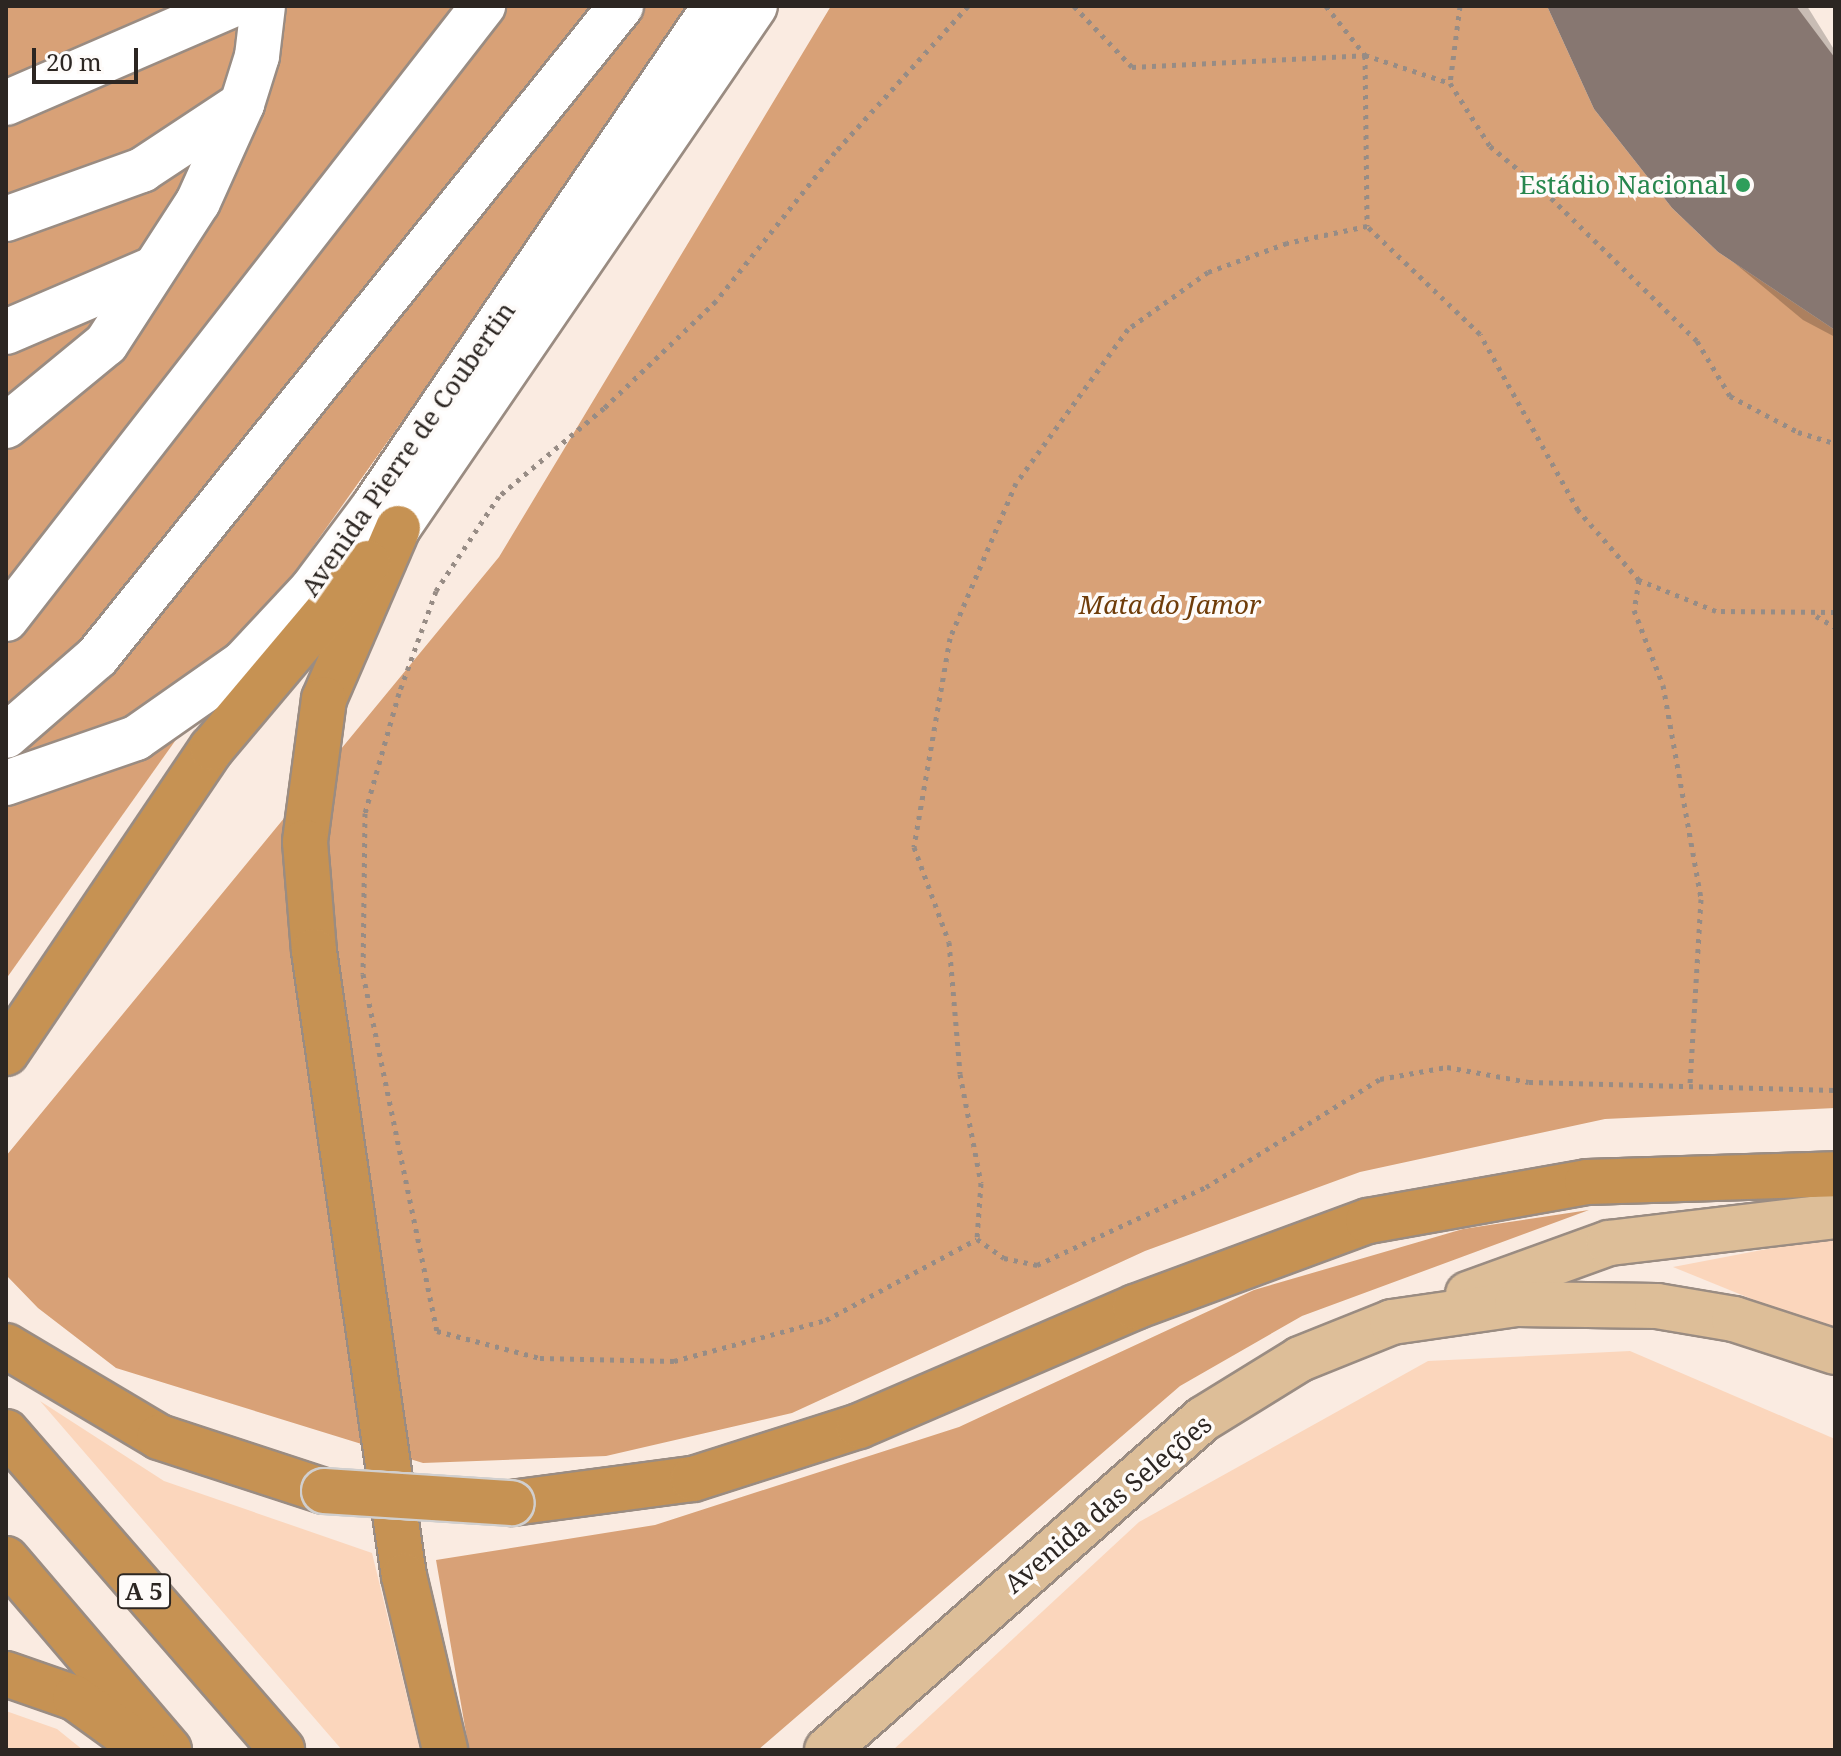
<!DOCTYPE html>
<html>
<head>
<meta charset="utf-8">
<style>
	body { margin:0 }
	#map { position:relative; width:1841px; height:1756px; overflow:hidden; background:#faebe1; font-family:"Noto Serif",serif }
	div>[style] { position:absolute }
	.green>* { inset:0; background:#fbd6bc }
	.forest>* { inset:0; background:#d8a177 }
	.shadow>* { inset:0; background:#0003 }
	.building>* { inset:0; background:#877771 }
	.path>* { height:5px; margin-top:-2.5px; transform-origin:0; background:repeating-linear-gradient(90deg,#978c85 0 4px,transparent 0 10px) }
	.roads { filter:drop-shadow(2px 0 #9a8c82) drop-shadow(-2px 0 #9a8c82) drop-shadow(0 2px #9a8c82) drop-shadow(0 -2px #9a8c82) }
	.minor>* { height:44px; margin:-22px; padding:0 22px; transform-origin:22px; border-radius:22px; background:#fff }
	.major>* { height:44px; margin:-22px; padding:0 22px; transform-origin:22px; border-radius:22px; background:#ddbe98 }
	.highway>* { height:44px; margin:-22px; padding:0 22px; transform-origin:22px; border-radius:22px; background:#c69253 }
	.bridges { filter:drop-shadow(2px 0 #d1cfce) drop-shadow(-2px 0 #d1cfce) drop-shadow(0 2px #d1cfce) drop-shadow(0 -2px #d1cfce) }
	.highway-bridge>* { height:44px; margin:-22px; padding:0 22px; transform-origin:22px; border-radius:22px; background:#c69253 }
	.dots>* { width:22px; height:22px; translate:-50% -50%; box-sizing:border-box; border:4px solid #fefbf9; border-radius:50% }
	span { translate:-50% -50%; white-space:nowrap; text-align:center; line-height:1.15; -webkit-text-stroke:7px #fefbf9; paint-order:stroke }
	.shield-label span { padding:2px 6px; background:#fefbf9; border:2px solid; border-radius:6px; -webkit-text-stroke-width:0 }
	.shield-label { font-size:24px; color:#2c2622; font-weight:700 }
	.leisure-label { font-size:26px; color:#27864d }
	.right { translate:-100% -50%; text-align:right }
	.street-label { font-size:26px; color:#2c2622 }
	.park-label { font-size:26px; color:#6f3c09; font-style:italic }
	.frame { position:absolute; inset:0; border:8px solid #2c2622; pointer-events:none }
	.scale { position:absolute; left:32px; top:48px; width:106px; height:36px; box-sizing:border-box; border:4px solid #2c2622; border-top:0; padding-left:10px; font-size:24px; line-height:28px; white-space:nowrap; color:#2c2622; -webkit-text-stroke:6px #fefbf9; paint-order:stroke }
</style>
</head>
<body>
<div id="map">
	<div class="green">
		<div style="clip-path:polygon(1835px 1236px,1835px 1333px,1673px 1267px)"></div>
		<div style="clip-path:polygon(1630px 1351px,1835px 1439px,1835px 1750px,893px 1750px,1139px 1522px,1428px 1361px)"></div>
		<div style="clip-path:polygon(40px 1401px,164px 1481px,372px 1553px,420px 1750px,342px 1750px)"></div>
		<div style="clip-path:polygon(6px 1711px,57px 1729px,83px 1750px,6px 1750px)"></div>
	</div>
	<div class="forest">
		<div style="clip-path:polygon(6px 6px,697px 6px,6px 979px)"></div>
		<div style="clip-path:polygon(831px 6px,1547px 6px,1594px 109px,1672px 208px,1718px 252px,1835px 330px,1835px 1108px,1605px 1119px,1360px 1172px,1145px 1251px,792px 1413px,606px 1456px,423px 1463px,116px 1368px,38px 1308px,6px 1275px,6px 1156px,499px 557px)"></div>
		<div style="clip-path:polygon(1589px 1210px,1302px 1316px,1180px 1386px,758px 1750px,469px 1750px,436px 1560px,655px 1525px,959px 1427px,1254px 1290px,1463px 1229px)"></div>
	</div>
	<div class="shadow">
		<div style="clip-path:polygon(1549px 6px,1807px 6px,1835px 51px,1835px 337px,1803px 320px,1702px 236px,1596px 108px)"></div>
	</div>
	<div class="building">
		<div style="clip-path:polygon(1547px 6px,1796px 6px,1835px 58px,1835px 330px,1718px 252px,1672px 208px,1594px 109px)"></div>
	</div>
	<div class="path">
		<div style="left:968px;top:6px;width:197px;rotate:132.3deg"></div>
		<div style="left:835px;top:152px;width:191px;rotate:128.6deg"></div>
		<div style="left:716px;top:301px;width:155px;rotate:136.3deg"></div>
		<div style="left:604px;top:408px;width:137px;rotate:140deg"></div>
		<div style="left:499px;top:496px;width:114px;rotate:123.6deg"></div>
		<div style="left:436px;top:591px;width:109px;rotate:109.9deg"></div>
		<div style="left:399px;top:693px;width:125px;rotate:105.8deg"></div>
		<div style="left:365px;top:813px;width:161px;rotate:90.7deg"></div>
		<div style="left:363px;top:974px;width:365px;rotate:78.3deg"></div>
		<div style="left:437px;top:1331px;width:106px;rotate:14.7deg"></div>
		<div style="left:540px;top:1358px;width:134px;rotate:1.3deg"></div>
		<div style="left:674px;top:1361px;width:157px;rotate:-15.1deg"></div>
		<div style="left:826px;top:1320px;width:171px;rotate:-28.2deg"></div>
		<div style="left:1074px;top:6px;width:84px;rotate:46.4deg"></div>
		<div style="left:1132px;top:67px;width:233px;rotate:-2.9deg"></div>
		<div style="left:1365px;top:55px;width:171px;rotate:89.3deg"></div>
		<div style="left:1326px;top:6px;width:63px;rotate:51.5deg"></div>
		<div style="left:1365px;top:55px;width:89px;rotate:18.2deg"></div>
		<div style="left:1460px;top:6px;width:78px;rotate:97.4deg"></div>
		<div style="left:1450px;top:83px;width:75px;rotate:57.6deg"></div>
		<div style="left:1490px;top:146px;width:70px;rotate:39.8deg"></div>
		<div style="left:1544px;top:191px;width:214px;rotate:44.4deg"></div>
		<div style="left:1697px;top:341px;width:64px;rotate:59deg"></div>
		<div style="left:1730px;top:396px;width:77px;rotate:27.9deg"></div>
		<div style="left:1798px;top:432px;width:39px;rotate:17deg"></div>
		<div style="left:1639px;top:580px;width:30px;rotate:99deg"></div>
		<div style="left:1634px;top:610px;width:80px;rotate:68.9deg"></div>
		<div style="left:1663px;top:685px;width:217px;rotate:79.9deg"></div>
		<div style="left:1701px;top:899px;width:187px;rotate:93.4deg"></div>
		<div style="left:1835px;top:612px;width:119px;rotate:-179.5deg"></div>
		<div style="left:1716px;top:611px;width:83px;rotate:-158.1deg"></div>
		<div style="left:1639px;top:580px;width:93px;rotate:-131.1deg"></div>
		<div style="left:1578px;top:510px;width:201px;rotate:-119.1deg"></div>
		<div style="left:1480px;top:334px;width:156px;rotate:-136.3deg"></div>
		<div style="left:1367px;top:226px;width:82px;rotate:168deg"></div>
		<div style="left:1287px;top:243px;width:84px;rotate:159.8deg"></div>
		<div style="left:1208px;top:272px;width:98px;rotate:144.5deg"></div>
		<div style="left:1128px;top:329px;width:190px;rotate:126deg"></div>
		<div style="left:1016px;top:483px;width:168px;rotate:113.1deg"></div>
		<div style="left:950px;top:638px;width:212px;rotate:99.8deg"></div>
		<div style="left:914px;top:847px;width:101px;rotate:69.8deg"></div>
		<div style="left:949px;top:942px;width:132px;rotate:85.2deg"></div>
		<div style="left:960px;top:1074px;width:111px;rotate:79.1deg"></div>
		<div style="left:981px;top:1183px;width:56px;rotate:94.1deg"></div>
		<div style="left:977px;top:1239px;width:33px;rotate:35deg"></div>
		<div style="left:1004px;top:1258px;width:34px;rotate:12deg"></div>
		<div style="left:1037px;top:1265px;width:186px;rotate:-24.8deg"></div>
		<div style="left:1206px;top:1187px;width:205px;rotate:-31.8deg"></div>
		<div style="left:1380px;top:1079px;width:68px;rotate:-10.2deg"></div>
		<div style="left:1447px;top:1067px;width:83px;rotate:10.4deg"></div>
		<div style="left:1529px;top:1082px;width:306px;rotate:1.5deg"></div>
		<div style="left:1816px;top:616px;width:22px;rotate:30deg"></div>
	</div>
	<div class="roads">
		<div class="minor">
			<div style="left:6px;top:103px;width:244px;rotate:-23.4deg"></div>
			<div style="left:6px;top:219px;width:145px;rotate:-19.8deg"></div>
			<div style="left:142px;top:170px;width:120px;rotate:-33.4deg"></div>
			<div style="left:6px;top:332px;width:158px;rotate:-23.2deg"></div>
			<div style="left:6px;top:426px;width:129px;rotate:-39.4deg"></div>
			<div style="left:106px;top:344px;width:169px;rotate:-57.1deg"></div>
			<div style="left:198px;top:202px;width:107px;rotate:-65.8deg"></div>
			<div style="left:242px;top:104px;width:50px;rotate:-72.6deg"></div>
			<div style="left:257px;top:56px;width:50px;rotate:-83.2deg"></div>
			<div style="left:398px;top:528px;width:632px;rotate:-55.63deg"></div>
			<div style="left:6px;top:619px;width:777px;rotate:-52.11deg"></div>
			<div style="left:6px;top:736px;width:121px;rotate:-41deg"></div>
			<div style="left:97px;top:657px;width:836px;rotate:-51.17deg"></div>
			<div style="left:6px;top:783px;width:138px;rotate:-19.1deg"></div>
			<div style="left:136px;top:738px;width:131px;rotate:-35deg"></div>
			<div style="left:243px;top:663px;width:101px;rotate:-47deg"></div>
			<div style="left:312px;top:589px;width:104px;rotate:-53.2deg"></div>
			<div style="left:374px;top:506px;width:605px;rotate:-55.71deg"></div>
		</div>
		<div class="major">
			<div style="left:1468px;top:1294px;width:150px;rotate:-19.9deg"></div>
			<div style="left:1609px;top:1243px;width:228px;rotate:-6.8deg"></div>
			<div style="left:827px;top:1750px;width:501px;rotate:-41.36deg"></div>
			<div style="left:1203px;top:1419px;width:114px;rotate:-31.7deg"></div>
			<div style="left:1300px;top:1359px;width:99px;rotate:-21.9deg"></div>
			<div style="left:1392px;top:1322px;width:126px;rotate:-8.2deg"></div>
			<div style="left:1517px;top:1304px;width:140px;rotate:0.8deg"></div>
			<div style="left:1657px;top:1306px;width:78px;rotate:9.6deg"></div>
			<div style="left:1734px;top:1319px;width:106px;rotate:18.1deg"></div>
		</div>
		<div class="highway">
			<div style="left:398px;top:528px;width:186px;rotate:113.4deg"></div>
			<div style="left:324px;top:699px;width:144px;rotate:97.6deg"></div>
			<div style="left:305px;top:842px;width:109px;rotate:85.3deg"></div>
			<div style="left:314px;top:951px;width:631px;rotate:81.81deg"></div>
			<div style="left:404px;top:1576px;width:179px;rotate:76.7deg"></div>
			<div style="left:6px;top:1053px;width:368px;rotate:-56deg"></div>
			<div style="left:212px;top:748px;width:242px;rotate:-49.9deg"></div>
			<div style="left:6px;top:1346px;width:178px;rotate:30.7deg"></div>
			<div style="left:159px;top:1437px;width:174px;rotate:18.1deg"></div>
			<div style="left:6px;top:1432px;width:421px;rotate:49deg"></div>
			<div style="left:512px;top:1503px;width:183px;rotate:-7.6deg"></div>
			<div style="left:693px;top:1479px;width:174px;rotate:-17.7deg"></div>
			<div style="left:859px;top:1426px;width:301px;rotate:-23.3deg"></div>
			<div style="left:1135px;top:1307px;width:248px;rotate:-20.3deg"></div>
			<div style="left:1368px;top:1221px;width:222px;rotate:-10.1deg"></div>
			<div style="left:1587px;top:1182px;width:248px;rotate:-1.8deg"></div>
			<div style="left:6px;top:1559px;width:251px;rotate:49.5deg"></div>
			<div style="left:6px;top:1674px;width:73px;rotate:19.2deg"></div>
			<div style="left:75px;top:1698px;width:89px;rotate:35.8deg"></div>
		</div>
	</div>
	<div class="bridges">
		<div class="highway-bridge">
			<div style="left:324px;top:1491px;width:188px;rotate:3.7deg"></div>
		</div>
	</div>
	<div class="dots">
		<div style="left:1743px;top:185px;background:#2e9e5b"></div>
	</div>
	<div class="shield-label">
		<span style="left:144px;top:1591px">A 5</span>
	</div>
	<div class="leisure-label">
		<span class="right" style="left:1727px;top:185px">Estádio Nacional</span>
	</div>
	<div class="street-label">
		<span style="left:408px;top:449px;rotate:-55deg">Avenida Pierre de Coubertin</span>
		<span style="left:1108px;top:1504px;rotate:-40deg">Avenida das Seleções</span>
	</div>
	<div class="park-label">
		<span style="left:1170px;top:605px">Mata do Jamor</span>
	</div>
	<div class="frame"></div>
	<div class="scale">20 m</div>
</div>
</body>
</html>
